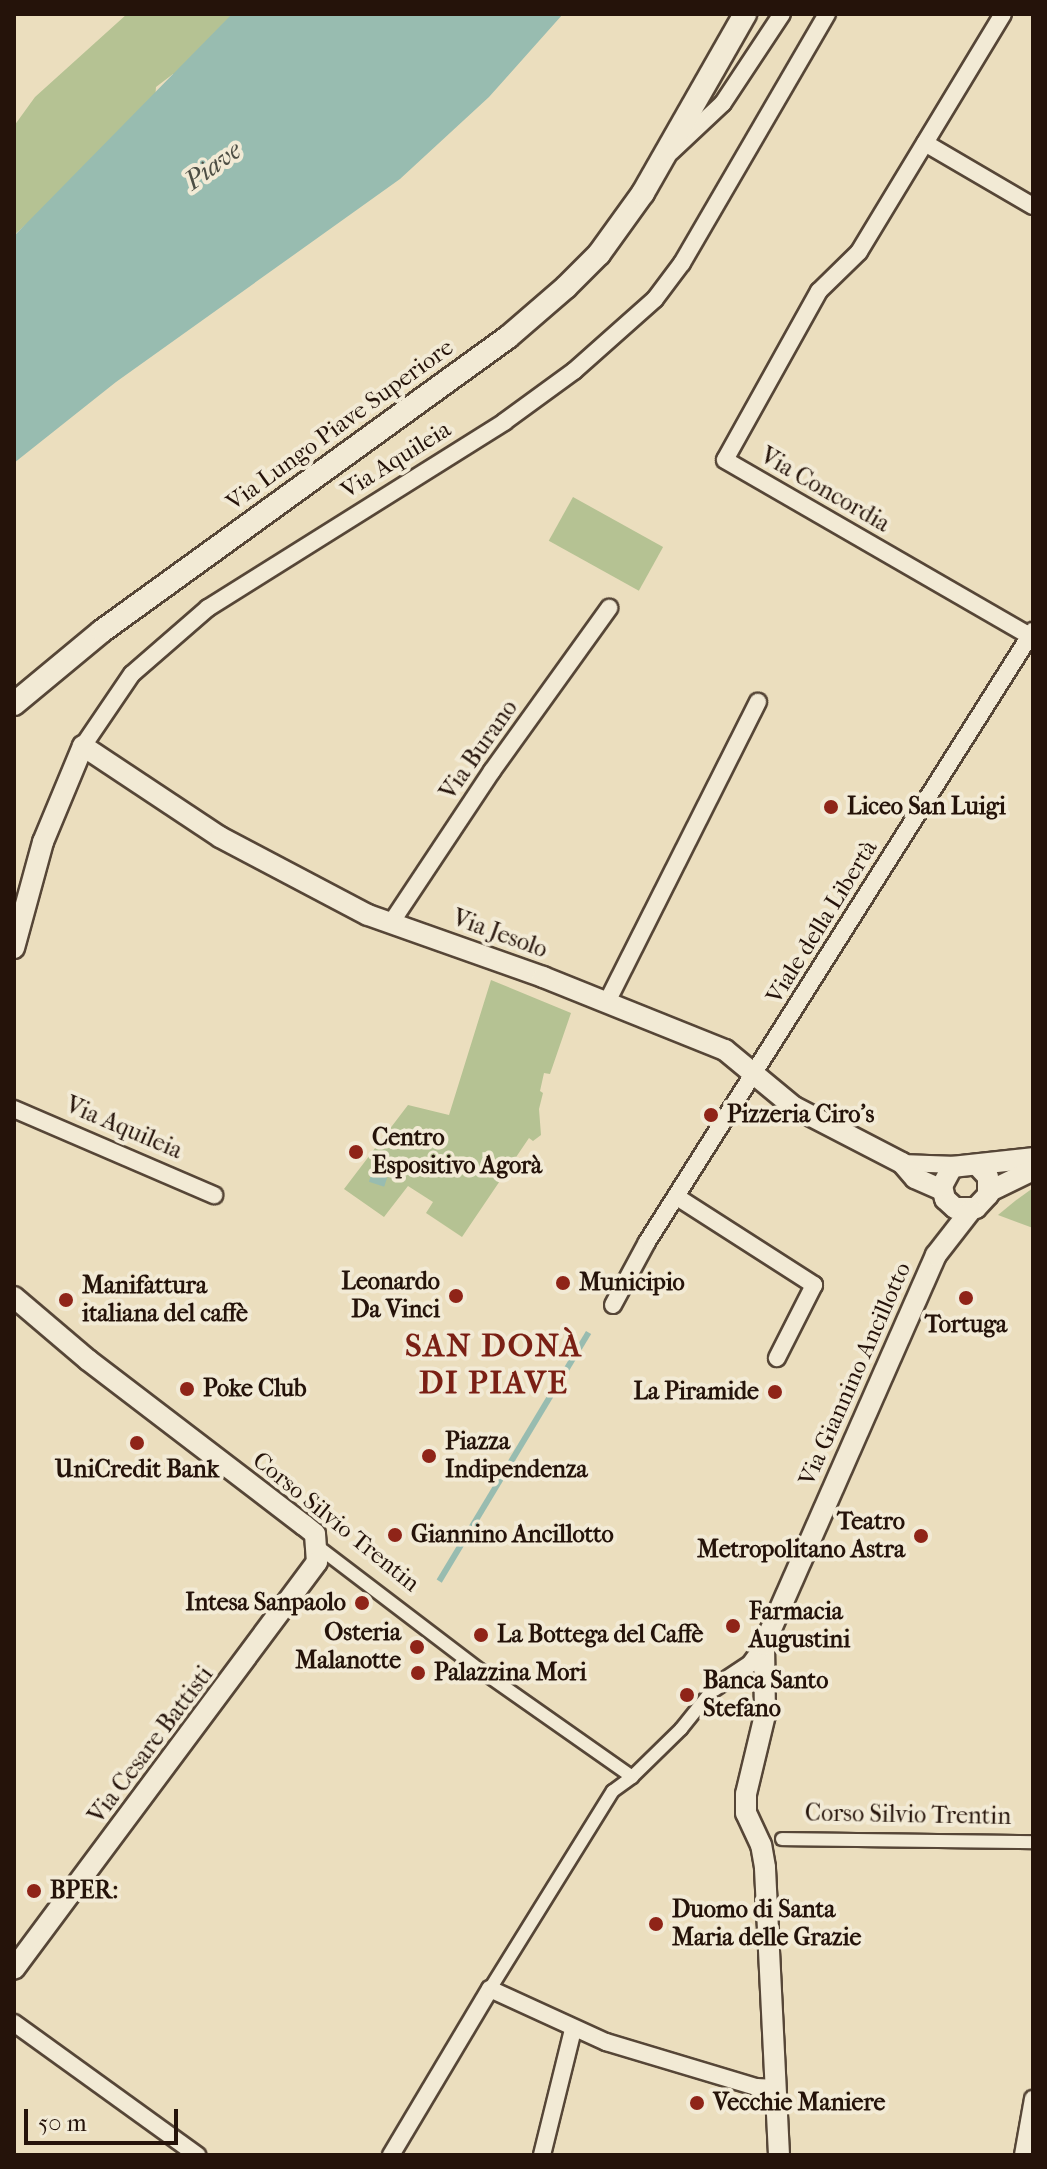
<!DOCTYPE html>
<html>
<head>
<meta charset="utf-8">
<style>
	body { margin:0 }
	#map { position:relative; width:1047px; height:2169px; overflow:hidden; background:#ebdebe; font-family:"IM FELL French Canon",serif }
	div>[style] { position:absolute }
	.green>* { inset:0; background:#b5c293; transform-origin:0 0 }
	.water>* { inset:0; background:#98bcb0; transform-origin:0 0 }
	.roads { filter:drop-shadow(2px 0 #564637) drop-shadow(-2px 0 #564637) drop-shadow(0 2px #564637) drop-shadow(0 -2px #564637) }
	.pedestrian>* { height:12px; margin:-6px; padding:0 6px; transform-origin:6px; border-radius:6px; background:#f2ead5 }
	.minor>* { height:16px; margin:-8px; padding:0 8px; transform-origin:8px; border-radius:8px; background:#f2ead5 }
	.tertiary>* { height:20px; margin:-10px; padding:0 10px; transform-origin:10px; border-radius:10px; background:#f2ead5 }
	.secondary>* { height:22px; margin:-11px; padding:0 11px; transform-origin:11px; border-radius:11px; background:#f2ead5 }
	.dots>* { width:22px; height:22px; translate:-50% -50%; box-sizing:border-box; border:4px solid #f2ead5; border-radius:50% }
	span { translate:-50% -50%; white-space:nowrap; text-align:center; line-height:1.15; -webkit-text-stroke:8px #f2ead5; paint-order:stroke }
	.street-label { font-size:24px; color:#25130a }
	.poi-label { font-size:24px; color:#25130a; font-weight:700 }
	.left { translate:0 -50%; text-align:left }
	.right { translate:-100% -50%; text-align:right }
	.water-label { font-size:26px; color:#4d4e44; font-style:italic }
	.district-label { font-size:32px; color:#7a1f14; font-weight:700; letter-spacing:2px }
	.frame { position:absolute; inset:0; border:16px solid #25130a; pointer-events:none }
	.scale { position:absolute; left:24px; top:2109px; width:154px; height:36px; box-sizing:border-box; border:4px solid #25130a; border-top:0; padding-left:10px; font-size:24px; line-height:28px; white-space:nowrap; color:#25130a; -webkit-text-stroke:6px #f2ead5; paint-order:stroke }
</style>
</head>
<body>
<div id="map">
	<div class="green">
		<div style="clip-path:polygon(127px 14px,236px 14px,197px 75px,173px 74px,156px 87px,154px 113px,14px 235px,14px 126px,35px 97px)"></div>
		<div style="left:573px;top:497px;width:103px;height:50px;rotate:29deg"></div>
		<div style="clip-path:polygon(491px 980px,571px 1013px,550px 1074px,544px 1073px,540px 1091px,543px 1093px,539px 1109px,541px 1135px,533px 1141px,529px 1138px,462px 1237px,426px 1213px,433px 1202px,408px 1186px,384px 1217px,344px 1189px,408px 1105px,449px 1115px)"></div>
		<div style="clip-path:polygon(1033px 1188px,1033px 1228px,998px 1215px,1015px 1201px)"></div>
	</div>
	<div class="water">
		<div style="clip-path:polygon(232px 14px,563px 14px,489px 97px,400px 179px,116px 382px,14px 463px,14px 236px)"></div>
		<div style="left:377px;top:1157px;width:16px;height:26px;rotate:18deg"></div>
		<div style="left:586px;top:1331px;width:6px;height:290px;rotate:31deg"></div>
	</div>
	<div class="roads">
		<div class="pedestrian">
			<div style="left:317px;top:1546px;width:205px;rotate:37.3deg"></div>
			<div style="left:480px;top:1670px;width:186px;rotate:35.1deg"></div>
			<div style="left:782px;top:1839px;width:251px;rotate:0.7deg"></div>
			<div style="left:490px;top:1989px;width:233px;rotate:-58.2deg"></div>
			<div style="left:613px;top:1791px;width:24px;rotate:-36deg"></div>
			<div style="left:632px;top:1777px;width:69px;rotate:-44.4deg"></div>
			<div style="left:681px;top:1729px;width:53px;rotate:-51.2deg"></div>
		</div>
		<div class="minor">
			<div style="left:1003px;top:14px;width:278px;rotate:121.2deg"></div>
			<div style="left:859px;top:252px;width:56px;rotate:135.7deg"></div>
			<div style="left:819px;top:291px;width:193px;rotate:119.1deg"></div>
			<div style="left:725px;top:460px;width:352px;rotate:30deg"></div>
			<div style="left:925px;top:143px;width:125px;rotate:30.3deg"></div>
			<div style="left:671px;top:152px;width:71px;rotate:-43.3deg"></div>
			<div style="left:723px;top:103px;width:107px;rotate:-56.5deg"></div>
			<div style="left:83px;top:746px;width:87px;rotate:-55.8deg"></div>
			<div style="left:132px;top:674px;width:101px;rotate:-41deg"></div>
			<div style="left:208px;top:608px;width:350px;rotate:-32.1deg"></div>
			<div style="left:504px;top:422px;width:87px;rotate:-36.1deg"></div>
			<div style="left:574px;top:371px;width:108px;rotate:-41.6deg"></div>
			<div style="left:655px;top:299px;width:45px;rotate:-53.1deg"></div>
			<div style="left:682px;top:263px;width:288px;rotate:-59.8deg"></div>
			<div style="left:391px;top:923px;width:182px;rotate:-56.4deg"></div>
			<div style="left:492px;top:771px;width:201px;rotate:-54.3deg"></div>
			<div style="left:607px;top:1002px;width:336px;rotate:-63.3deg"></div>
			<div style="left:14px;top:1109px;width:218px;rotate:23.3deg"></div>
			<div style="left:902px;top:1163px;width:54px;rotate:2.1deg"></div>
			<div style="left:677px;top:1197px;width:163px;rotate:32.7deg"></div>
			<div style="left:814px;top:1285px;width:82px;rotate:116.9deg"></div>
			<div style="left:613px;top:1305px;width:72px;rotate:-61.6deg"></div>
			<div style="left:647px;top:1242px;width:723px;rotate:-57.72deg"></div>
			<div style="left:714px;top:1688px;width:43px;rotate:-33.7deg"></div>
			<div style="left:750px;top:1664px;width:24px;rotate:-54deg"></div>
			<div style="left:14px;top:2023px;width:226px;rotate:35.8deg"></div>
			<div style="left:391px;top:2155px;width:193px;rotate:-59.2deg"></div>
			<div style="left:490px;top:1989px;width:128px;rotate:24.6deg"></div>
			<div style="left:606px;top:2042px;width:157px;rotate:16.7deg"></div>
			<div style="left:756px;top:2087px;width:20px;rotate:3deg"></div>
			<div style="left:542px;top:2155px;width:129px;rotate:-76.1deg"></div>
			<div style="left:1023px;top:2155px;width:57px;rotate:-79.9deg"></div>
		</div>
		<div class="tertiary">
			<div style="left:14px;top:948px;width:110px;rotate:-74.7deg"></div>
			<div style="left:43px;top:842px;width:104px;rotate:-67.4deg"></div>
			<div style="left:83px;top:746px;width:164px;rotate:33.6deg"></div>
			<div style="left:220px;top:837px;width:167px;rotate:27.8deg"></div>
			<div style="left:368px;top:915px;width:186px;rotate:19.5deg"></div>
			<div style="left:543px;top:977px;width:196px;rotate:21.9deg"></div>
			<div style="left:725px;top:1050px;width:89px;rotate:39.6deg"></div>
			<div style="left:794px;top:1107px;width:122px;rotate:27.4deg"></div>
			<div style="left:902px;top:1163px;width:20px;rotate:49deg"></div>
			<div style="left:915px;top:1178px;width:30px;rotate:24deg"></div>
			<div style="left:977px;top:1165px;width:16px;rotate:47deg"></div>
			<div style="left:988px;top:1177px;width:18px;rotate:90deg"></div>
			<div style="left:988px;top:1195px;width:18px;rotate:133deg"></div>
			<div style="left:976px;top:1208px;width:21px;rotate:180deg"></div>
			<div style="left:955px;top:1208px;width:13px;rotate:-138deg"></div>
			<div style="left:945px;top:1199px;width:13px;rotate:-103deg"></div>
			<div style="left:942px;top:1186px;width:21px;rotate:-62deg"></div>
			<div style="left:952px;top:1167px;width:81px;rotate:-6.3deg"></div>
			<div style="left:990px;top:1191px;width:48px;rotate:-26deg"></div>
			<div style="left:14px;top:1297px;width:97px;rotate:40.4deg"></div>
			<div style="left:88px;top:1360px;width:272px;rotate:37.4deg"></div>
			<div style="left:304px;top:1525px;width:14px;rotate:39deg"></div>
			<div style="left:315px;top:1534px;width:28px;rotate:86deg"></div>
			<div style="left:317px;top:1562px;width:507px;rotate:126.67deg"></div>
			<div style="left:779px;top:2155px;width:288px;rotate:-92.8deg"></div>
			<div style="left:765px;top:1867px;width:22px;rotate:-100deg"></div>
			<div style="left:761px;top:1845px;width:35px;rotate:-115deg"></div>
			<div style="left:746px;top:1813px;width:19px;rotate:-90deg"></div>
			<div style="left:746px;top:1794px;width:81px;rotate:-76.5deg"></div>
			<div style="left:765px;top:1715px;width:70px;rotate:-90.8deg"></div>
			<div style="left:764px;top:1645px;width:426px;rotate:-66.2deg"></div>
			<div style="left:936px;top:1255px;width:57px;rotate:-52.1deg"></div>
		</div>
		<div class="secondary">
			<div style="left:14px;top:704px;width:114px;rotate:-39.7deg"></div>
			<div style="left:102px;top:631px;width:500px;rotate:-35.9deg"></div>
			<div style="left:507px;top:338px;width:78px;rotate:-40.8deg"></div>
			<div style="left:566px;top:287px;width:47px;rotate:-45deg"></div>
			<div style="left:599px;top:254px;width:75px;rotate:-54.2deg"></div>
			<div style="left:643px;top:193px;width:206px;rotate:-60.3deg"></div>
		</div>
	</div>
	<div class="dots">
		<div style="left:831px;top:807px;background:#8f2418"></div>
		<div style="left:711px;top:1115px;background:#8f2418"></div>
		<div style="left:356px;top:1152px;background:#8f2418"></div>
		<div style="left:563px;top:1283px;background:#8f2418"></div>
		<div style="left:456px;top:1296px;background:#8f2418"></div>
		<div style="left:966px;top:1298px;background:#8f2418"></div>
		<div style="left:66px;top:1300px;background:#8f2418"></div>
		<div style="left:187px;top:1389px;background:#8f2418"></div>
		<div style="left:775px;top:1392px;background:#8f2418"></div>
		<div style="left:137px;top:1443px;background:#8f2418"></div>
		<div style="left:429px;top:1456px;background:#8f2418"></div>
		<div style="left:395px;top:1535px;background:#8f2418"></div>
		<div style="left:921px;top:1536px;background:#8f2418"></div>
		<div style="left:362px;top:1603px;background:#8f2418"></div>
		<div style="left:733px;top:1626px;background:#8f2418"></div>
		<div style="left:481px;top:1635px;background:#8f2418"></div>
		<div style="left:417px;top:1647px;background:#8f2418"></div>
		<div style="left:418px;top:1673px;background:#8f2418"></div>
		<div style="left:687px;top:1695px;background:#8f2418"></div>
		<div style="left:34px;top:1891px;background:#8f2418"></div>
		<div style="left:656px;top:1924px;background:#8f2418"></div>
		<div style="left:697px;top:2103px;background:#8f2418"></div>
	</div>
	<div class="street-label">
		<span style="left:340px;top:425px;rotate:-36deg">Via Lungo Piave Superiore</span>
		<span style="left:396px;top:460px;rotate:-32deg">Via Aquileia</span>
		<span style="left:825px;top:490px;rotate:30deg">Via Concordia</span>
		<span style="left:479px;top:750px;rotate:-55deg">Via Burano</span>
		<span style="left:822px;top:922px;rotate:-58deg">Viale della Libertà</span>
		<span style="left:500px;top:934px;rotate:20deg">Via Jesolo</span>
		<span style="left:124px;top:1128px;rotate:23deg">Via Aquileia</span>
		<span style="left:855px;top:1374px;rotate:-66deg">Via Giannino Ancillotto</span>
		<span style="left:336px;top:1522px;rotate:39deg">Corso Silvio Trentin</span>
		<span style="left:151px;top:1745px;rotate:-53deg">Via Cesare Battisti</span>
		<span style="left:908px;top:1815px;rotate:1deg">Corso Silvio Trentin</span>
	</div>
	<div class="poi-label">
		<span class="left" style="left:847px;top:807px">Liceo San Luigi</span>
		<span class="left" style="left:727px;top:1115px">Pizzeria Ciro's</span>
		<span class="left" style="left:372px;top:1152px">Centro<br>Espositivo Agorà</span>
		<span class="right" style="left:440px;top:1296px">Leonardo<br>Da Vinci</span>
		<span class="left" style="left:579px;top:1283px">Municipio</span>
		<span class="left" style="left:82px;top:1300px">Manifattura<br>italiana del caffè</span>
		<span style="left:966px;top:1325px">Tortuga</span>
		<span class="left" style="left:203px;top:1389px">Poke Club</span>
		<span class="right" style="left:759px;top:1392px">La Piramide</span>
		<span class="left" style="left:445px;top:1456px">Piazza<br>Indipendenza</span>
		<span style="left:137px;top:1470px">UniCredit Bank</span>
		<span class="right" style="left:905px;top:1536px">Teatro<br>Metropolitano Astra</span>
		<span class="left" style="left:411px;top:1535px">Giannino Ancillotto</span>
		<span class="right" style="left:346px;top:1603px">Intesa Sanpaolo</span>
		<span class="left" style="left:749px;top:1626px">Farmacia<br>Augustini</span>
		<span class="right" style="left:401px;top:1647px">Osteria<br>Malanotte</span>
		<span class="left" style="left:497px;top:1635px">La Bottega del Caffè</span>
		<span class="left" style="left:434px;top:1673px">Palazzina Mori</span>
		<span class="left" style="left:703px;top:1695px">Banca Santo<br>Stefano</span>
		<span class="left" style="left:50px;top:1891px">BPER:</span>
		<span class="left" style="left:672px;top:1924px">Duomo di Santa<br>Maria delle Grazie</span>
		<span class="left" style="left:713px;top:2103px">Vecchie Maniere</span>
	</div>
	<div class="water-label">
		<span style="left:213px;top:166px;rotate:-36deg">Piave</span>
	</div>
	<div class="district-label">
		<span style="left:494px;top:1365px">SAN DONÀ<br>DI PIAVE</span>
	</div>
	<div class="frame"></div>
	<div class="scale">50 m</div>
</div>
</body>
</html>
